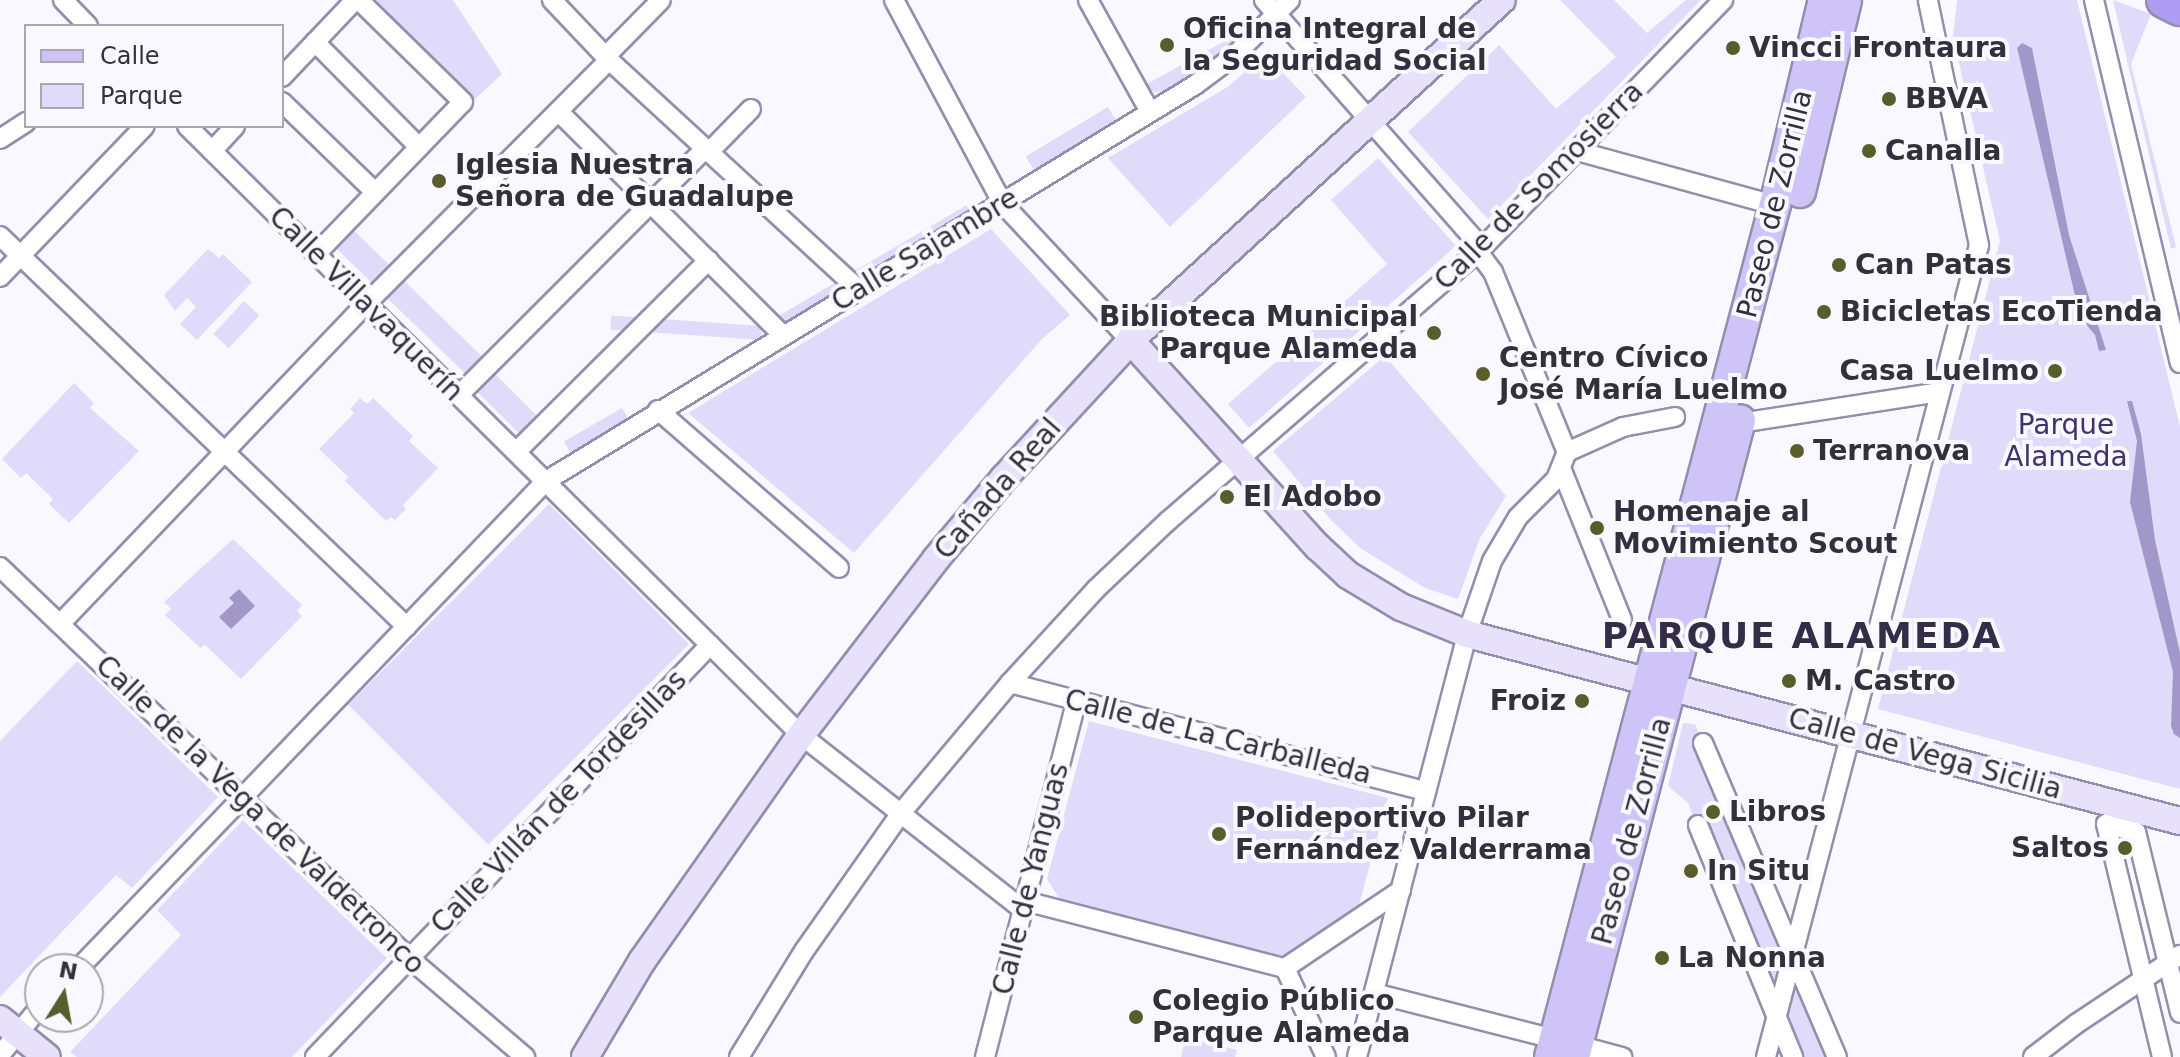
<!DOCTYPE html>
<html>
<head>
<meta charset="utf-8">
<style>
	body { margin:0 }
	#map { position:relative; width:2180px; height:1057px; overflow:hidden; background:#f9f8ff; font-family:"DejaVu Sans",sans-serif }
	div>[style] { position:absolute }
	.green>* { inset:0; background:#e1dbfb; transform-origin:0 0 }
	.water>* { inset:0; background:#a198c9 }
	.roads { filter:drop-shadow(2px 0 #948ead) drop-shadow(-2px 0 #948ead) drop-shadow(0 2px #948ead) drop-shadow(0 -2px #948ead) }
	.street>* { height:18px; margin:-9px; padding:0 9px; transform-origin:9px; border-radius:9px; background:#fff }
	.secondary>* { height:26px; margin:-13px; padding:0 13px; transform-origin:13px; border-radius:13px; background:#e7e1fb }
	.primary>* { height:30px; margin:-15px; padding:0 15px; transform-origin:15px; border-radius:15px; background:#cfc4f8 }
	.highway>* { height:34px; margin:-17px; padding:0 17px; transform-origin:17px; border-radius:17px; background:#af9cf3 }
	.dots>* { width:22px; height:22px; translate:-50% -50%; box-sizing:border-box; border:4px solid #f9f8ff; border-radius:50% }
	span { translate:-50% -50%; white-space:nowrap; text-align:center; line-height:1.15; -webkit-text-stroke:8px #f9f8ff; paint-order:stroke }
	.poi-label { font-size:28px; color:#32303d; font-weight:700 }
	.left { translate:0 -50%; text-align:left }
	.right { translate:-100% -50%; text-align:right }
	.street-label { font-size:28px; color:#32303d }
	.park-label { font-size:28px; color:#41316d }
	.district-label { font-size:36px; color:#332d47; font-weight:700; letter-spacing:2px }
	.legend { position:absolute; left:24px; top:24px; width:260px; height:104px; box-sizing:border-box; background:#f9f8ff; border:2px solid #a9a8b1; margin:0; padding:10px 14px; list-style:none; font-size:24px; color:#32303d }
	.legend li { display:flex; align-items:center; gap:16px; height:40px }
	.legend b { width:40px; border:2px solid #a9a8b1 }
	.north { position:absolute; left:24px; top:953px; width:80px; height:80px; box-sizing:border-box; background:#f9f8ff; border:2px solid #a9a8b1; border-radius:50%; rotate:11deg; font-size:22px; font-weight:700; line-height:32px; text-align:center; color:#32303d }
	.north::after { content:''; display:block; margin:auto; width:28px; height:36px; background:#595d2b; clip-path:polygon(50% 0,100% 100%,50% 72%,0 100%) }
</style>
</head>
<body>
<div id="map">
	<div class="green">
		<div style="clip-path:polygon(375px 0,453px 0,502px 74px,474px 100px)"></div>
		<div style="clip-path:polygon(1560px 0,1614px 0,1647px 33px,1686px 0,1701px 0,1488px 219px,1408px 132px,1499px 45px,1556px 109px,1616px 57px)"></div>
		<div style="clip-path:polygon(1957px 0,2077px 0,2180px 427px,2180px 789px,1878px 709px,2000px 241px,1953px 37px)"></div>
		<div style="clip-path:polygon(2113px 0,2151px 14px,2131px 64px,2176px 247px,2171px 249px)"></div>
		<div style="clip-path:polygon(1245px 30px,1247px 34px,1227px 52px,1167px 91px,1154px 92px,1145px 85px)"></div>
		<div style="clip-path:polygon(1265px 54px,1306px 97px,1170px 227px,1108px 158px,1229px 86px)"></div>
		<div style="left:1108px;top:107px;width:17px;height:96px;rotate:59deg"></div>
		<div style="clip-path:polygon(1378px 158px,1456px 246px,1249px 428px,1228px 404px,1387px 264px,1331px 200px)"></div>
		<div style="clip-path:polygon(967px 205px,971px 211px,864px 277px,851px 273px)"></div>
		<div style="left:350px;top:227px;width:57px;height:25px;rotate:44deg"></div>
		<div style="clip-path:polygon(991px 229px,1070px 315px,1042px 339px,854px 553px,688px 413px)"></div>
		<div style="clip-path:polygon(208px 249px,219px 258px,223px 254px,252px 282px,197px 340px,180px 324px,196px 307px,187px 298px,175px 311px,164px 295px)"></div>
		<div style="left:402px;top:279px;width:115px;height:24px;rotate:44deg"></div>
		<div style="clip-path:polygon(838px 281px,835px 294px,789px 323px,775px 318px)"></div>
		<div style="left:244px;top:301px;width:21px;height:45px;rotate:43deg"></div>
		<div style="left:762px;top:326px;width:14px;height:151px;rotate:94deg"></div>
		<div style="clip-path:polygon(1385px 356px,1506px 496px,1480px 538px,1458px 599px,1425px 588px,1360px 548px,1330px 519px,1273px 451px)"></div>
		<div style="left:492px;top:371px;width:66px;height:25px;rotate:45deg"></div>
		<div style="clip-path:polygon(74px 383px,94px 403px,90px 408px,139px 451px,69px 523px,49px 504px,53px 499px,26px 473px,21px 478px,2px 459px)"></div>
		<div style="clip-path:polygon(360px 398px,367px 404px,373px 398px,413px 436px,409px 441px,438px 468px,403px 505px,406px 509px,395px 520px,391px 517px,386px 521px,345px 481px,348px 477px,319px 449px,354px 413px,350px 409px)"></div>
		<div style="left:622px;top:408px;width:14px;height:67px;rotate:60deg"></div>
		<div style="left:549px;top:504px;width:198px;height:284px;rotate:45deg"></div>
		<div style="clip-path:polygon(233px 539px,302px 605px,297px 611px,302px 616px,241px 679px,205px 645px,200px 648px,165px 615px,171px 609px,164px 602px)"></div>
		<div style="clip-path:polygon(77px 661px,218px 797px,132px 888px,116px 875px,0 997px,0 741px)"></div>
		<div style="clip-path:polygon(1089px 721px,1388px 798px,1359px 905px,1283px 957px,1059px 898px,1047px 879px)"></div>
		<div style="clip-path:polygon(1683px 723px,1695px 724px,1837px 1057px,1789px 1057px,1688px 803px,1668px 786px)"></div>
		<div style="clip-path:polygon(243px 820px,387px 958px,292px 1057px,77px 1057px,70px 1052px,181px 935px,157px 910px)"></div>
		<div style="clip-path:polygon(1186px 1037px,1237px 1050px,1235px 1057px,1181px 1057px)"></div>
	</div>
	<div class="water">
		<div style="clip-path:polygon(2022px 43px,2032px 48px,2069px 235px,2106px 350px,2099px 351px,2095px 335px,2080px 317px,2019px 56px,2017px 48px)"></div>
		<div style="clip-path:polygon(2127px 401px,2132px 401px,2141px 434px,2155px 540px,2180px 653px,2180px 738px,2174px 734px,2171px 726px,2173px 672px,2130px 502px,2137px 441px)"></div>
		<div style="clip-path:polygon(239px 589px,255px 606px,231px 629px,219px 617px,234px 603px,229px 598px)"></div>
	</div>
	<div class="roads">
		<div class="street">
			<div style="left:63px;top:0;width:36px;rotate:46deg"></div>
			<div style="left:552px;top:0;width:83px;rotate:46.5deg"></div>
			<div style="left:609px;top:60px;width:340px;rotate:42.6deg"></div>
			<div style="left:894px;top:0;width:231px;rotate:61.9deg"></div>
			<div style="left:1003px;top:204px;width:186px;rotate:47deg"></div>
			<div style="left:1088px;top:0;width:126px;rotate:61deg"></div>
			<div style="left:1264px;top:0;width:330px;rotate:48.7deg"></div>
			<div style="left:2094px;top:0;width:373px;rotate:76.7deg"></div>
			<div style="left:315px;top:42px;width:148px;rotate:45.3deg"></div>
			<div style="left:606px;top:56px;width:78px;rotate:-45.5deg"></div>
			<div style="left:282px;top:77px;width:106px;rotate:-46.5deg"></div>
			<div style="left:282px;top:102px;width:129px;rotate:44.1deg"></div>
			<div style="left:559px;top:112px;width:316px;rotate:44.9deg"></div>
			<div style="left:187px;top:126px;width:865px;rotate:44.77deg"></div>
			<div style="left:801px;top:735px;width:283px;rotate:38.2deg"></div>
			<div style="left:0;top:139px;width:31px;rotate:-33deg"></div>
			<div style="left:212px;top:151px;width:34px;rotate:-47deg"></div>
			<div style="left:1577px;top:151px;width:205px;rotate:15.3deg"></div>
			<div style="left:709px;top:152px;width:60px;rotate:-45.7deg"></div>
			<div style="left:0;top:236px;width:564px;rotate:43.85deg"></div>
			<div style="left:1478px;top:252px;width:25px;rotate:53deg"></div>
			<div style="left:1493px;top:272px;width:195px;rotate:67.7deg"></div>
			<div style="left:316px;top:254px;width:211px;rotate:-46deg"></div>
			<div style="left:463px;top:102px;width:146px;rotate:-135.6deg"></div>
			<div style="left:0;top:277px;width:209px;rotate:-46.2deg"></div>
			<div style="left:459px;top:395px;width:349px;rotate:-45deg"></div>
			<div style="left:658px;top:410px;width:240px;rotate:41.1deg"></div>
			<div style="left:1753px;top:421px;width:189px;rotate:-8.8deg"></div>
			<div style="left:516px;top:452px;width:272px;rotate:-44.9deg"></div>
			<div style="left:1561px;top:468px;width:164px;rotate:68.1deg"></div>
			<div style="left:0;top:567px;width:566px;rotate:43.71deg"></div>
			<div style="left:409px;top:958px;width:153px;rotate:40.5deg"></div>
			<div style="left:60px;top:624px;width:443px;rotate:-46.3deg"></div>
			<div style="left:366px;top:304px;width:344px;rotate:-45.1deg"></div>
			<div style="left:1010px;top:683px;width:430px;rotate:14.6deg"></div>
			<div style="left:1703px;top:743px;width:341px;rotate:66.9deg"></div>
			<div style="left:1698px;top:825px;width:251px;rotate:67.7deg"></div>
			<div style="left:1025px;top:901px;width:268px;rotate:14.5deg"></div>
			<div style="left:1285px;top:968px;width:140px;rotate:-33.9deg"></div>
			<div style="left:1285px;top:968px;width:98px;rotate:65.3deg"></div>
			<div style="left:78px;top:969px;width:676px;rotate:-46.2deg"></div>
			<div style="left:546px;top:481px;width:760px;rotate:-31.39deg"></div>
			<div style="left:1195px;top:85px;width:49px;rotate:-36.6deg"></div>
			<div style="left:1234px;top:56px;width:79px;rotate:-45deg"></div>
			<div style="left:1374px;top:993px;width:187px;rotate:14.3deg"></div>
			<div style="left:1577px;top:1045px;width:47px;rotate:14.9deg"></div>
			<div style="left:0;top:1055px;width:62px;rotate:-50.2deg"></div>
			<div style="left:315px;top:1057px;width:571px;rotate:-46.21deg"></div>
			<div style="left:739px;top:1057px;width:124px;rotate:-58.5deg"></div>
			<div style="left:804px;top:951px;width:169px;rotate:-54.9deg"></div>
			<div style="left:901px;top:813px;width:170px;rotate:-50deg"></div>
			<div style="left:1010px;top:683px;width:127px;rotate:-47.5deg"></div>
			<div style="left:1096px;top:589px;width:99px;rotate:-43.4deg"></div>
			<div style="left:1168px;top:521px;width:416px;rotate:-41deg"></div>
			<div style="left:1482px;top:248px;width:346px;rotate:-45.8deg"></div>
			<div style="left:985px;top:1057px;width:366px;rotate:-75.6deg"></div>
			<div style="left:1357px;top:1057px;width:437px;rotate:-75.4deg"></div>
			<div style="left:1467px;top:634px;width:77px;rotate:-71.1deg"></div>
			<div style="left:1492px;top:561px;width:51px;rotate:-59.4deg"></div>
			<div style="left:1518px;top:517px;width:54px;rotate:-45deg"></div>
			<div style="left:1556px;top:479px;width:29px;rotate:-68deg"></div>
			<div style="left:1567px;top:452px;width:61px;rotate:-24.1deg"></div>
			<div style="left:1623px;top:427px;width:53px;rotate:-10.9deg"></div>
			<div style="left:1766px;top:1057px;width:839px;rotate:-75.3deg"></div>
			<div style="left:1979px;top:245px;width:250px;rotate:-101.8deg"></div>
			<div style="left:2033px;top:1057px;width:54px;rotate:-37.5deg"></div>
			<div style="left:2076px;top:1024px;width:125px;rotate:-33.6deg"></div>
			<div style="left:2162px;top:1057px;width:240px;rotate:-103.5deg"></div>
			<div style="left:2106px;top:824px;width:31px;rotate:15deg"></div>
			<div style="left:2136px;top:832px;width:186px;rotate:76.3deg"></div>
		</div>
		<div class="secondary">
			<div style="left:1130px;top:340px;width:280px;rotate:47.8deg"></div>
			<div style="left:1318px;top:547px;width:41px;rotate:43deg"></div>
			<div style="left:1348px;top:575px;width:62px;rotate:31.1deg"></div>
			<div style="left:1401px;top:607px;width:71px;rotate:22.2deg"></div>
			<div style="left:1467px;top:634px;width:737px;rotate:14.7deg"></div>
			<div style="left:0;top:1019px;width:60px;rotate:39deg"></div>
			<div style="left:585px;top:1057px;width:112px;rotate:-59.3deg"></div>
			<div style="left:642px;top:961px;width:276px;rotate:-54.9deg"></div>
			<div style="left:801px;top:735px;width:222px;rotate:-52.5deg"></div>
			<div style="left:936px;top:559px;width:106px;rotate:-50deg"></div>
			<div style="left:1004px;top:478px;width:195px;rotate:-47.3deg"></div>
			<div style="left:1136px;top:335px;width:496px;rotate:-42.5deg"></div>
		</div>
		<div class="primary">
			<div style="left:1800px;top:192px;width:197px;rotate:-76.5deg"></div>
			<div style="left:1550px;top:1057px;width:881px;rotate:-75.21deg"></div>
			<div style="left:1775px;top:205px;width:211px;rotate:-76.6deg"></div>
			<div style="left:1574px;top:1057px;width:658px;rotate:-75.39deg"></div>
		</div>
		<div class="highway">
			<div style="left:2164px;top:0;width:18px;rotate:27deg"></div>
		</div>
	</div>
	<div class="dots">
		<div style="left:1167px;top:45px;background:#595d2b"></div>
		<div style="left:1733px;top:48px;background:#595d2b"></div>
		<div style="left:1889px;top:99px;background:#595d2b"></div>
		<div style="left:1869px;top:151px;background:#595d2b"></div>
		<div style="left:439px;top:181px;background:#595d2b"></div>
		<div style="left:1839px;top:265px;background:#595d2b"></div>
		<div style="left:1824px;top:312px;background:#595d2b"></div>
		<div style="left:1434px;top:333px;background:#595d2b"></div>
		<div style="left:2055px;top:371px;background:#595d2b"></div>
		<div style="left:1483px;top:374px;background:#595d2b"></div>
		<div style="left:1797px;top:451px;background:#595d2b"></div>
		<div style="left:1227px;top:497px;background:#595d2b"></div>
		<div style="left:1597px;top:528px;background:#595d2b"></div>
		<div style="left:1789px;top:681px;background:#595d2b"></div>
		<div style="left:1582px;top:701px;background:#595d2b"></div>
		<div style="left:1713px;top:812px;background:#595d2b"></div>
		<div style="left:1219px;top:834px;background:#595d2b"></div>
		<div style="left:2125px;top:848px;background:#595d2b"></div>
		<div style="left:1691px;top:871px;background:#595d2b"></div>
		<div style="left:1662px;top:958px;background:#595d2b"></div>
		<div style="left:1136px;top:1017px;background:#595d2b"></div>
	</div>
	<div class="poi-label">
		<span class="left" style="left:1183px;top:45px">Oficina Integral de<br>la Seguridad Social</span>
		<span class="left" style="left:1749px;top:48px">Vincci Frontaura</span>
		<span class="left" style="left:1905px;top:99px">BBVA</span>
		<span class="left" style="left:1885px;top:151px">Canalla</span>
		<span class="left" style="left:455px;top:181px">Iglesia Nuestra<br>Señora de Guadalupe</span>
		<span class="left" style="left:1855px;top:265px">Can Patas</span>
		<span class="left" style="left:1840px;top:312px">Bicicletas EcoTienda</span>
		<span class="right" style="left:1418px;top:333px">Biblioteca Municipal<br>Parque Alameda</span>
		<span class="left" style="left:1499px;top:374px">Centro Cívico<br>José María Luelmo</span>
		<span class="right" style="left:2039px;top:371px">Casa Luelmo</span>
		<span class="left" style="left:1813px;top:451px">Terranova</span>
		<span class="left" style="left:1243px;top:497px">El Adobo</span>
		<span class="left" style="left:1613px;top:528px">Homenaje al<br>Movimiento Scout</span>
		<span class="left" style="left:1805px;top:681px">M. Castro</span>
		<span class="right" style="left:1566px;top:701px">Froiz</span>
		<span class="left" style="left:1729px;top:812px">Libros</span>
		<span class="left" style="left:1235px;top:834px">Polideportivo Pilar<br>Fernández Valderrama</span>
		<span class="right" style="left:2109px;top:848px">Saltos</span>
		<span class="left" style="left:1707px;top:871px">In Situ</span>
		<span class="left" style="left:1678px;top:958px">La Nonna</span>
		<span class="left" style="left:1152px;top:1017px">Colegio Público<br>Parque Alameda</span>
	</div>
	<div class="street-label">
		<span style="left:1539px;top:186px;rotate:-45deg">Calle de Somosierra</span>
		<span style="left:1775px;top:204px;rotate:-76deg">Paseo de Zorrilla</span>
		<span style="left:925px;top:250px;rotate:-31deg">Calle Sajambre</span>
		<span style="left:366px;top:304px;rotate:45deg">Calle Villavaquerín</span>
		<span style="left:998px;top:489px;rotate:-49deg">Cañada Real</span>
		<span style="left:1218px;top:737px;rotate:14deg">Calle de La Carballeda</span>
		<span style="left:1925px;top:754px;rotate:15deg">Calle de Vega Sicilia</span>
		<span style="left:559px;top:802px;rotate:-46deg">Calle Villán de Tordesillas</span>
		<span style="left:260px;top:815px;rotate:44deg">Calle de la Vega de Valdetronco</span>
		<span style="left:1632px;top:831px;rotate:-75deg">Paseo de Zorrilla</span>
		<span style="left:1031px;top:879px;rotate:-76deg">Calle de Yanguas</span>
	</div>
	<div class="park-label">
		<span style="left:2066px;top:441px">Parque<br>Alameda</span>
	</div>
	<div class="district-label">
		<span style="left:1802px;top:636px">PARQUE ALAMEDA</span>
	</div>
	<ul class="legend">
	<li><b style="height:10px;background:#cfc4f8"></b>Calle</li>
	<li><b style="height:22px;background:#e1dbfb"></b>Parque</li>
	</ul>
	<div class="north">N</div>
</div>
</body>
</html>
